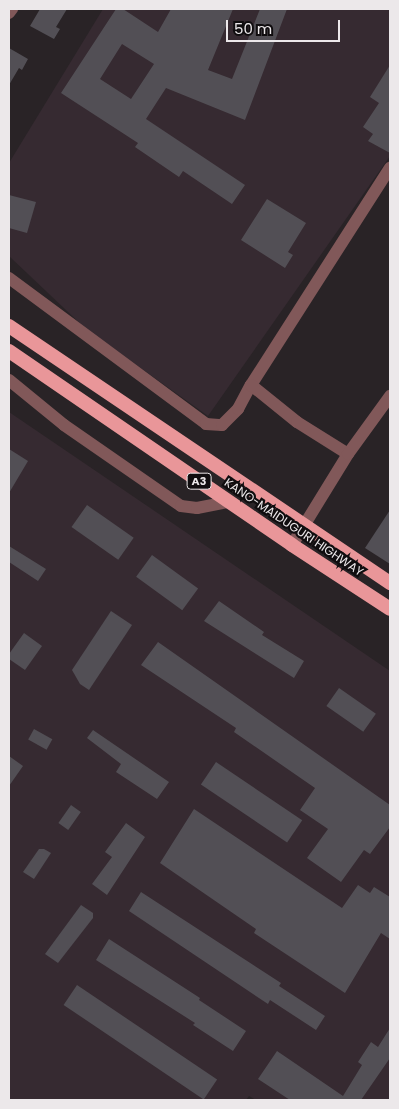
<!DOCTYPE html>
<html>
<head>
<meta charset="utf-8">
<style>
	body { margin:0 }
	#map { position:relative; width:399px; height:1109px; overflow:hidden; background:#292326; font-family:Poppins,sans-serif }
	div>[style] { position:absolute }
	.built>* { inset:0; background:#362a31 }
	.building>* { inset:0; background:#524f55; transform-origin:0 0 }
	.minor>* { height:12px; margin:-6px; padding:0 6px; transform-origin:6px; border-radius:6px; background:#815859 }
	.trunk>* { height:14px; margin:-7px; padding:0 7px; transform-origin:7px; border-radius:7px; background:#e99699 }
	span { translate:-50% -50%; white-space:nowrap; text-align:center; line-height:1.15; -webkit-text-stroke:4.5px #100d0f; paint-order:stroke }
	.shield-label span { padding:1px 4px; background:#100d0f; border:1px solid; border-radius:4px; -webkit-text-stroke-width:0 }
	.shield-label { font-size:11px; color:#ece8ea; font-weight:700 }
	.street-label { font-size:12px; color:#ece8ea }
	.frame { position:absolute; inset:0; border:10px solid #ece8ea; pointer-events:none }
	.scale { position:absolute; left:226px; top:20px; width:114px; height:22px; box-sizing:border-box; border:2px solid #ece8ea; border-top:0; padding-left:6px; font-size:15px; line-height:18px; white-space:nowrap; color:#ece8ea; -webkit-text-stroke:4px #100d0f; paint-order:stroke }
</style>
</head>
<body>
<div id="map">
	<div class="built">
		<div style="clip-path:polygon(103px 9px,390px 9px,390px 156px,208px 416px,86px 329px,9px 256px,9px 163px)"></div>
		<div style="clip-path:polygon(9px 412px,390px 671px,390px 1100px,256px 1100px,249px 1096px,246px 1100px,9px 1100px)"></div>
	</div>
	<div class="building">
		<div style="clip-path:polygon(40px 9px,67px 9px,56px 27px,60px 29px,54px 39px,30px 26px)"></div>
		<div style="clip-path:polygon(evenodd,116px 9px,123px 9px,158px 32px,171px 9px,233px 9px,208px 70px,232px 79px,260px 9px,287px 9px,245px 120px,166px 88px,146px 119px,245px 185px,232px 204px,183px 171px,179px 177px,135px 147px,138px 143px,61px 93px,116px 9px,122px 44px,154px 64px,131px 99px,100px 79px,122px 44px)"></div>
		<div style="clip-path:polygon(9px 48px,28px 59px,22px 70px,19px 68px,9px 85px)"></div>
		<div style="clip-path:polygon(390px 65px,390px 153px,368px 141px,373px 134px,363px 127px,379px 103px,370px 97px)"></div>
		<div style="clip-path:polygon(9px 195px,36px 202px,27px 233px,9px 228px)"></div>
		<div style="clip-path:polygon(267px 199px,306px 223px,288px 252px,293px 255px,285px 268px,241px 240px)"></div>
		<div style="clip-path:polygon(9px 449px,28px 461px,9px 493px)"></div>
		<div style="left:87px;top:505px;width:57px;height:27px;rotate:35deg"></div>
		<div style="clip-path:polygon(390px 510px,390px 564px,365px 548px)"></div>
		<div style="clip-path:polygon(9px 546px,46px 569px,38px 581px,9px 562px)"></div>
		<div style="left:152px;top:555px;width:57px;height:27px;rotate:36deg"></div>
		<div style="clip-path:polygon(219px 601px,264px 632px,262px 635px,304px 661px,294px 678px,204px 621px)"></div>
		<div style="clip-path:polygon(111px 611px,132px 625px,89px 690px,80px 684px,72px 670px)"></div>
		<div style="clip-path:polygon(24px 633px,42px 646px,25px 670px,9px 659px,9px 654px)"></div>
		<div style="clip-path:polygon(158px 642px,390px 805px,390px 827px,370px 854px,364px 850px,341px 882px,307px 858px,328px 829px,300px 810px,315px 788px,234px 732px,236px 728px,141px 665px)"></div>
		<div style="left:339px;top:688px;width:45px;height:22px;rotate:35deg"></div>
		<div style="left:34px;top:729px;width:21px;height:12px;rotate:29deg"></div>
		<div style="clip-path:polygon(93px 730px,169px 782px,157px 799px,116px 772px,121px 764px,87px 738px)"></div>
		<div style="clip-path:polygon(9px 756px,23px 766px,9px 786px)"></div>
		<div style="left:216px;top:762px;width:104px;height:27px;rotate:34deg"></div>
		<div style="left:71px;top:805px;width:12px;height:22px;rotate:35deg"></div>
		<div style="clip-path:polygon(194px 809px,342px 908px,358px 885px,370px 893px,374px 887px,390px 897px,390px 939px,381px 933px,345px 993px,254px 933px,256px 929px,160px 863px)"></div>
		<div style="clip-path:polygon(126px 823px,145px 837px,107px 895px,92px 884px,112px 857px,105px 852px)"></div>
		<div style="clip-path:polygon(39px 849px,44px 849px,51px 853px,34px 879px,23px 872px)"></div>
		<div style="clip-path:polygon(141px 892px,281px 983px,279px 986px,325px 1016px,316px 1030px,270px 1000px,268px 1004px,129px 911px)"></div>
		<div style="clip-path:polygon(81px 905px,93px 913px,93px 918px,58px 963px,45px 954px)"></div>
		<div style="clip-path:polygon(109px 939px,200px 998px,199px 1000px,246px 1031px,233px 1051px,193px 1025px,195px 1023px,96px 960px)"></div>
		<div style="left:77px;top:985px;width:169px;height:24px;rotate:34deg"></div>
		<div style="clip-path:polygon(390px 1028px,390px 1058px,361px 1100px,290px 1100px,258px 1079px,277px 1051px,343px 1096px,362px 1065px,358px 1062px,371px 1042px,378px 1047px)"></div>
	</div>
	<div class="minor">
		<div style="left:9px;top:13px;width:5px;rotate:-53deg"></div>
		<div style="left:9px;top:278px;width:245px;rotate:36.5deg"></div>
		<div style="left:206px;top:424px;width:16px;rotate:4deg"></div>
		<div style="left:222px;top:425px;width:23px;rotate:-45deg"></div>
		<div style="left:238px;top:409px;width:27px;rotate:-62deg"></div>
		<div style="left:251px;top:385px;width:258px;rotate:-57.4deg"></div>
		<div style="left:9px;top:380px;width:71px;rotate:39.3deg"></div>
		<div style="left:64px;top:425px;width:142px;rotate:34.7deg"></div>
		<div style="left:181px;top:506px;width:16px;rotate:7deg"></div>
		<div style="left:197px;top:508px;width:33px;rotate:-11deg"></div>
		<div style="left:251px;top:385px;width:59px;rotate:38.8deg"></div>
		<div style="left:297px;top:422px;width:60px;rotate:32.1deg"></div>
		<div style="left:292px;top:545px;width:107px;rotate:-58.4deg"></div>
		<div style="left:348px;top:454px;width:72px;rotate:-54.1deg"></div>
	</div>
	<div class="trunk">
		<div style="left:9px;top:326px;width:460px;rotate:34deg"></div>
		<div style="left:9px;top:351px;width:343px;rotate:34.4deg"></div>
		<div style="left:292px;top:545px;width:117px;rotate:33.1deg"></div>
	</div>
	<div class="shield-label">
		<span style="left:199px;top:481px">A3</span>
	</div>
	<div class="street-label">
		<span style="left:294px;top:527px;rotate:34deg">KANO-MAIDUGURI HIGHWAY</span>
	</div>
	<div class="frame"></div>
	<div class="scale">50 m</div>
</div>
</body>
</html>
